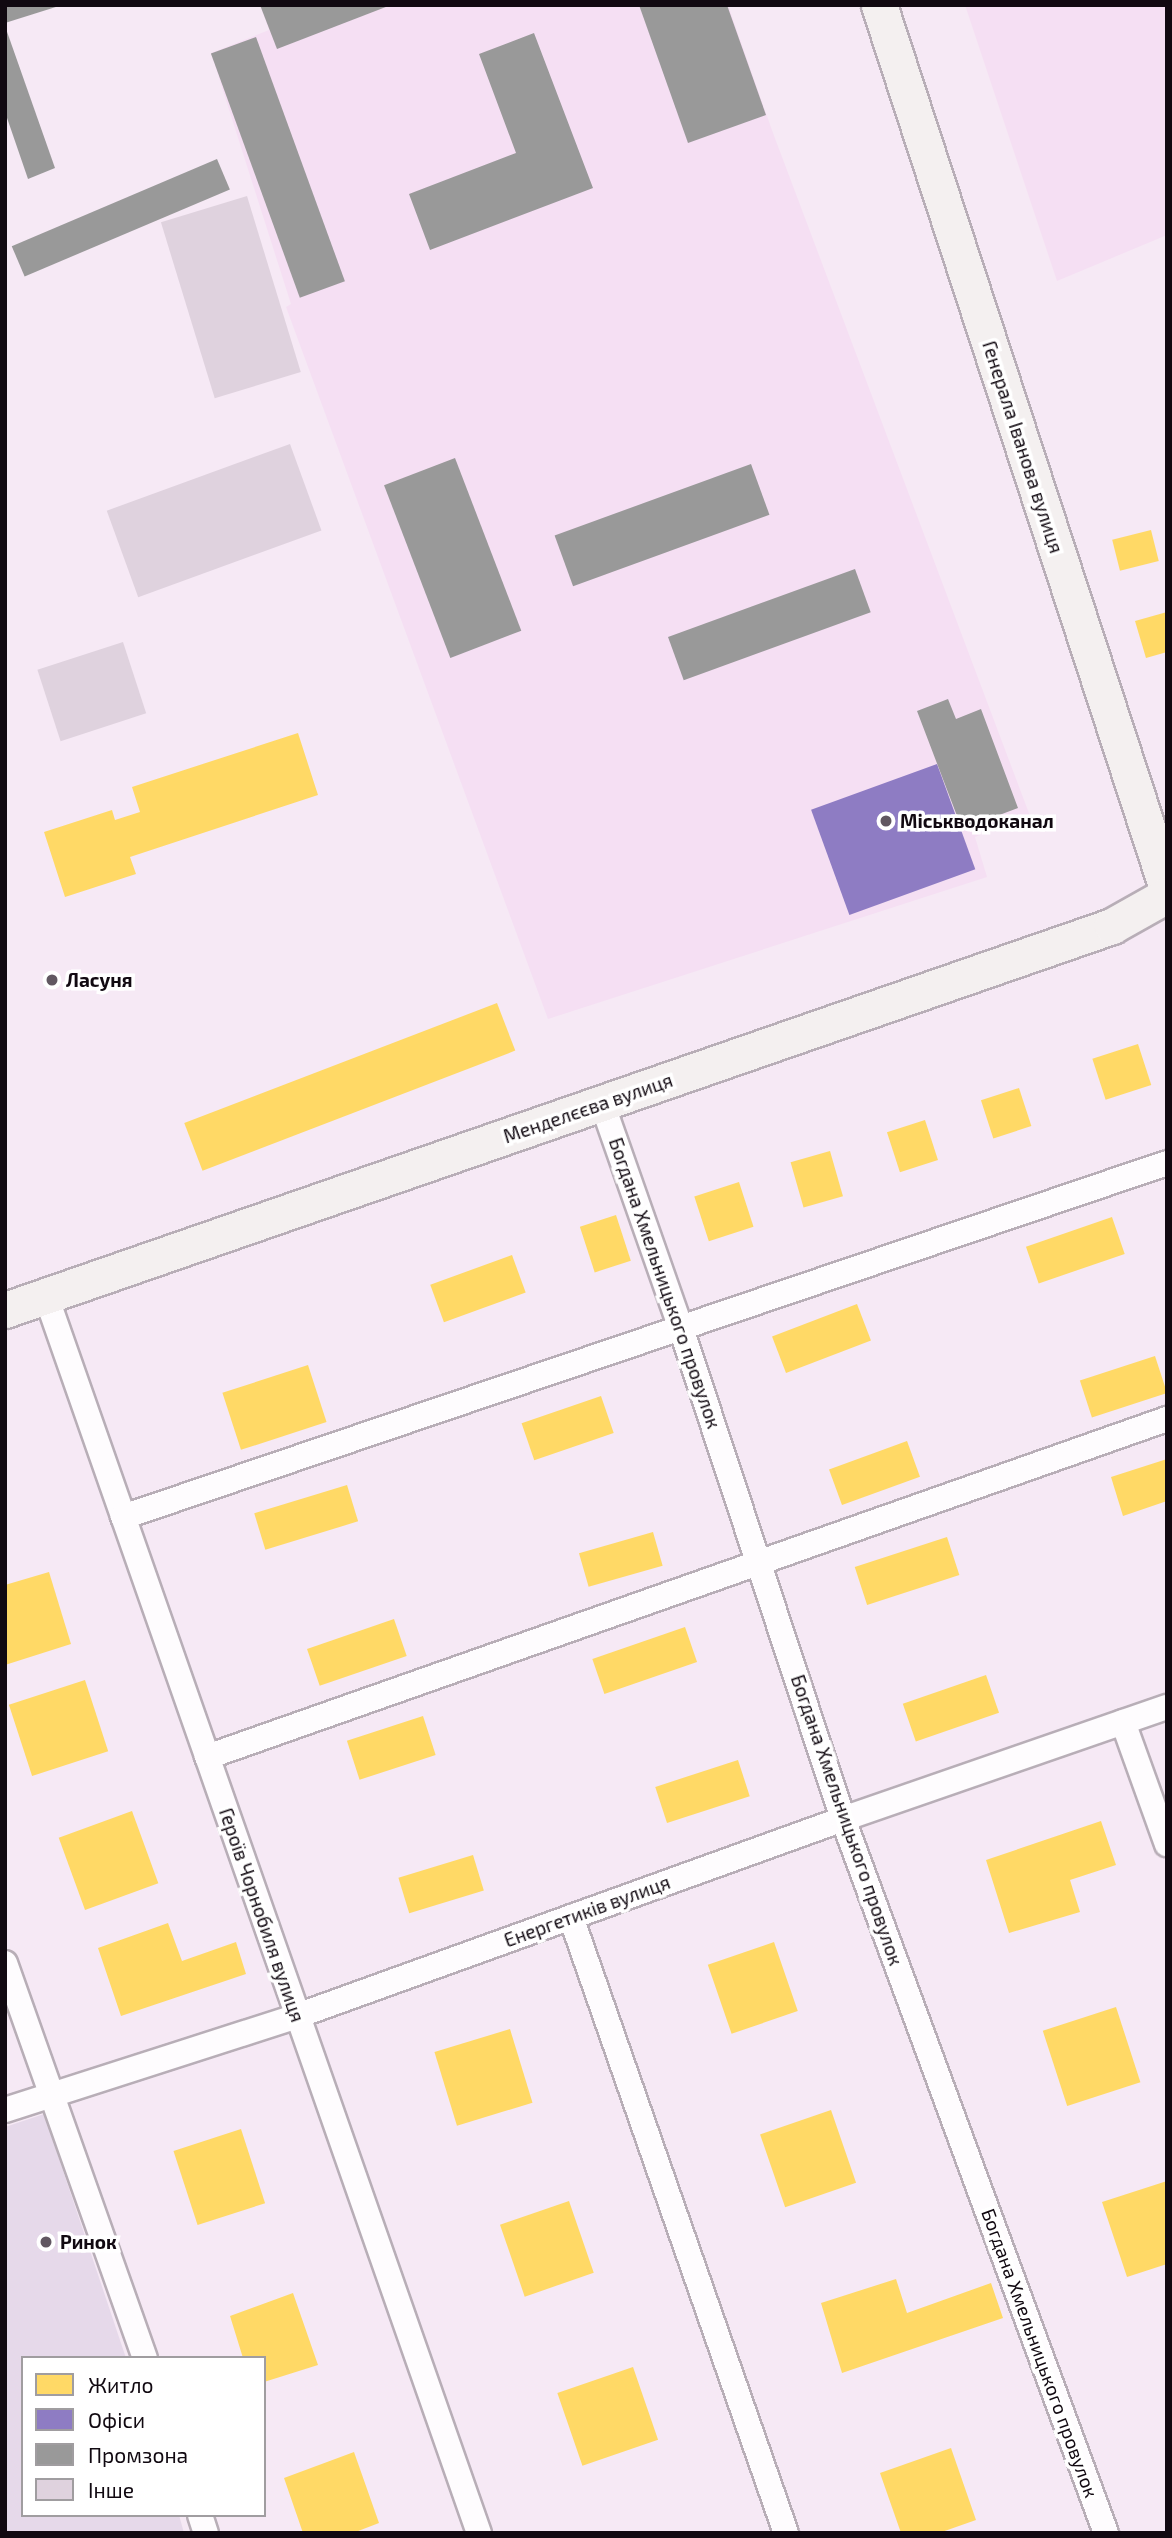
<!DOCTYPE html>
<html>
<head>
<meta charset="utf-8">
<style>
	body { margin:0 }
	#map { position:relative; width:1172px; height:2538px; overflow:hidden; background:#f6e9f5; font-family:"Exo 2",sans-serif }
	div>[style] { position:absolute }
	.commercial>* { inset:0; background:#e6d9ea }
	.built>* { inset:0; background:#f5dff3 }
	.homes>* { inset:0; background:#ffd966; transform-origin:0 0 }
	.offices>* { inset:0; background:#8e7cc3; transform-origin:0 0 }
	.industry>* { inset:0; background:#999; transform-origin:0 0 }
	.building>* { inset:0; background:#dfd2de; transform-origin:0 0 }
	.roads { filter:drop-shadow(2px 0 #b8aeb7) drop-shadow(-2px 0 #b8aeb7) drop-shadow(0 2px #b8aeb7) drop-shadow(0 -2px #b8aeb7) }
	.street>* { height:24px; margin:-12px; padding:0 12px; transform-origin:12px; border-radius:12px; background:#fefcfe }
	.secondary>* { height:35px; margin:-17.5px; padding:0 17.5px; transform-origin:17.5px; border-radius:17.5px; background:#f4f0f0 }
	.dots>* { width:19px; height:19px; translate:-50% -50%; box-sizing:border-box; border:4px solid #fff; border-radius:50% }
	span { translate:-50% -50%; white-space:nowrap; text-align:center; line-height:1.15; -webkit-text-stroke:7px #fff; paint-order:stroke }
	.street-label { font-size:19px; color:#110911 }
	.poi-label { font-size:19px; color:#110911; font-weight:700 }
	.left { translate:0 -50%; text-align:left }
	.frame { position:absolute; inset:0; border:7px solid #110911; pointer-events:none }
	.legend { position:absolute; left:21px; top:2356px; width:245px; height:161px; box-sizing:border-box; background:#fff; border:2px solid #a09da0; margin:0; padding:9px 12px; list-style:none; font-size:21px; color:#110911 }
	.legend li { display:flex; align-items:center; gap:14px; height:35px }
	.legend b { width:35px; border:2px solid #a09da0 }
</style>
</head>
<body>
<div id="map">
	<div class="commercial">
		<div style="clip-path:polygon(44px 2114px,126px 2358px,23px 2358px,23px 2515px,179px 2515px,184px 2533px,5px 2533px,5px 2127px)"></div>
	</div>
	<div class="built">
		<div style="clip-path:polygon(260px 5px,728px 5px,773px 133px,1030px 816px,975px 837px,987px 877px,548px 1019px,286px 307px,291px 304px,211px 53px,269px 30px)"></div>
		<div style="clip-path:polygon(965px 5px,1167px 5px,1167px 235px,1057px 281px)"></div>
	</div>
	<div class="homes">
		<div style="left:1151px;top:530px;width:32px;height:40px;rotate:76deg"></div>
		<div style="clip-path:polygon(1167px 612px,1167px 652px,1146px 658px,1135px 621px)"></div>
		<div style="clip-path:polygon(298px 733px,318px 795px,130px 857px,136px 874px,65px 897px,44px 832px,112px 810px,115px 820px,140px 812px,132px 787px)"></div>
		<div style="left:497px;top:1003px;width:51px;height:335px;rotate:69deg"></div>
		<div style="left:1138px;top:1044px;width:43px;height:48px;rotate:72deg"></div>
		<div style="left:1019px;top:1088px;width:40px;height:40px;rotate:72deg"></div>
		<div style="left:925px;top:1120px;width:42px;height:40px;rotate:72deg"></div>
		<div style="left:830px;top:1151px;width:47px;height:41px;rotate:74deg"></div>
		<div style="left:739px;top:1182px;width:47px;height:47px;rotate:72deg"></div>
		<div style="left:616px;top:1215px;width:48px;height:38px;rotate:72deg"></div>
		<div style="left:1112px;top:1217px;width:39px;height:91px;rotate:71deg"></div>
		<div style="left:512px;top:1255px;width:40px;height:87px;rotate:70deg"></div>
		<div style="left:857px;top:1304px;width:39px;height:91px;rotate:69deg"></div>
		<div style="left:1155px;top:1356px;width:39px;height:79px;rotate:72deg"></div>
		<div style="left:308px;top:1365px;width:60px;height:90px;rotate:72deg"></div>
		<div style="left:601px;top:1396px;width:39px;height:84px;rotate:71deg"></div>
		<div style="left:907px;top:1441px;width:38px;height:83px;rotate:70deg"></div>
		<div style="clip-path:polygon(1167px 1459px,1167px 1501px,1123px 1516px,1111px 1477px)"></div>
		<div style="left:347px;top:1485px;width:38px;height:97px;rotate:73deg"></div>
		<div style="left:653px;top:1532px;width:35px;height:77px;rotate:74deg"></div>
		<div style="left:947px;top:1537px;width:40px;height:97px;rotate:72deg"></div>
		<div style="clip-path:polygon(49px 1572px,71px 1644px,5px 1665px,5px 1585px)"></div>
		<div style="left:394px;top:1619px;width:39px;height:92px;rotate:71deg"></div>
		<div style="left:685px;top:1627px;width:37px;height:98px;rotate:71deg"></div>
		<div style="left:986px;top:1675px;width:40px;height:88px;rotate:71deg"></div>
		<div style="left:85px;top:1680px;width:75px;height:80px;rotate:72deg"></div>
		<div style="left:423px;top:1716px;width:41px;height:80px;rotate:72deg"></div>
		<div style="left:738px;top:1760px;width:38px;height:87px;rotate:72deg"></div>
		<div style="left:132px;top:1811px;width:77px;height:78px;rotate:70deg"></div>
		<div style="clip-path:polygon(1101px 1821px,1116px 1865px,1070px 1880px,1080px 1912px,1009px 1933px,986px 1860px)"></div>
		<div style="left:473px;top:1855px;width:37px;height:78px;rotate:73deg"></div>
		<div style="clip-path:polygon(168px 1923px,182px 1961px,236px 1942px,246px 1974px,121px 2016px,98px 1948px)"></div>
		<div style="left:774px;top:1942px;width:73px;height:70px;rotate:71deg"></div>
		<div style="left:1116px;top:2007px;width:79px;height:77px;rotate:72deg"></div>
		<div style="left:510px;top:2029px;width:77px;height:79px;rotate:73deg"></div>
		<div style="left:831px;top:2110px;width:77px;height:75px;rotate:71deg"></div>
		<div style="left:241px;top:2129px;width:78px;height:71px;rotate:72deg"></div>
		<div style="clip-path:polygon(1167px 2181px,1167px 2264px,1127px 2277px,1102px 2202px)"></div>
		<div style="left:569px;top:2201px;width:76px;height:73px;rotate:71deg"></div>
		<div style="clip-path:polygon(896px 2279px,907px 2313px,991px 2283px,1003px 2318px,842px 2373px,821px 2303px)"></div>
		<div style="clip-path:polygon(293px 2293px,318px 2365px,264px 2382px,264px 2358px,243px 2358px,230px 2316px)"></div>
		<div style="left:633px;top:2367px;width:77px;height:80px;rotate:71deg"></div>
		<div style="clip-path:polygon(951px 2448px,976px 2520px,939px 2533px,901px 2533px,880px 2473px)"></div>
		<div style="clip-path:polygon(354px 2452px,379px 2523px,353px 2533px,303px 2533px,284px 2478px)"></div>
	</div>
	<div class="offices">
		<div style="left:937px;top:764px;width:112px;height:134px;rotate:70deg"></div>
	</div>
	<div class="industry">
		<div style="clip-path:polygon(5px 5px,59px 5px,59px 6px,5px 23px)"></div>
		<div style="clip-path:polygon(260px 5px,391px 5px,277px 49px)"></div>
		<div style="clip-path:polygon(639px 5px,727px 5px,766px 115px,688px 143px)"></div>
		<div style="clip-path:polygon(5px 26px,55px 168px,28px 179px,5px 112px)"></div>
		<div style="clip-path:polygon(534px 33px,593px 188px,430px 250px,409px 194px,516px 153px,479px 54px)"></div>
		<div style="left:256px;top:37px;width:260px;height:48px;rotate:70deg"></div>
		<div style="left:217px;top:159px;width:33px;height:223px;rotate:67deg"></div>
		<div style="left:455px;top:458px;width:185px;height:76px;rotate:69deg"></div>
		<div style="left:751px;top:464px;width:54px;height:209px;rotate:70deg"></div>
		<div style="left:855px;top:569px;width:46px;height:199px;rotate:70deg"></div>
		<div style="clip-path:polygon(948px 699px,956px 719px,981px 709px,1018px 808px,962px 829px,917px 711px)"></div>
	</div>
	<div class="building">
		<div style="left:247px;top:196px;width:184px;height:90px;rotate:73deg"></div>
		<div style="left:290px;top:444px;width:92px;height:195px;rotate:70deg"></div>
		<div style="left:123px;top:642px;width:75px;height:90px;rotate:72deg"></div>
	</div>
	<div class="roads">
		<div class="street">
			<div style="left:602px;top:1103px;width:238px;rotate:70.7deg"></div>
			<div style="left:681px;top:1328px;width:517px;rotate:71.74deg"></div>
			<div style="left:843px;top:1819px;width:761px;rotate:69.78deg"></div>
			<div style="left:46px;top:1296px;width:1311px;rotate:70.71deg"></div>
			<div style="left:123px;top:1517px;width:1102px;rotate:-18.73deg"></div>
			<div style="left:1123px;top:1722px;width:130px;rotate:70.2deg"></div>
			<div style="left:207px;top:1757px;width:1018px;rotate:-19.4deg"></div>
			<div style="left:571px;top:1917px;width:652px;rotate:70.76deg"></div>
			<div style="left:5px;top:1963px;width:419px;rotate:70.5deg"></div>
			<div style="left:5px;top:2110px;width:307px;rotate:-17.8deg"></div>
			<div style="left:297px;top:2016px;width:580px;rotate:-19.84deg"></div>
			<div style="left:843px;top:1819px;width:343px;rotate:-19.1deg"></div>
			<div style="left:200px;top:2515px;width:19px;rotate:72deg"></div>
		</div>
		<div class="secondary">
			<div style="left:879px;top:5px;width:929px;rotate:71.94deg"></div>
			<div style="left:5px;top:1310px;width:1172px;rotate:-19.13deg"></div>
			<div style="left:1112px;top:926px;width:63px;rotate:-29.4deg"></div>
		</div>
	</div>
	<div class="dots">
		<div style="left:886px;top:821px;background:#615761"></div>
		<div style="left:52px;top:980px;background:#615761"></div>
		<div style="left:46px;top:2242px;background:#615761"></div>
	</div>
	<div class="street-label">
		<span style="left:1023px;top:447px;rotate:72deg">Генерала Іванова вулиця</span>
		<span style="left:588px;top:1108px;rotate:-19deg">Менделєєва вулиця</span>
		<span style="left:665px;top:1283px;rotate:71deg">Богдана Хмельницького провулок</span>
		<span style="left:847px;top:1820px;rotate:71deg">Богдана Хмельницького провулок</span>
		<span style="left:587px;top:1911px;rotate:-20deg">Енергетиків вулиця</span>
		<span style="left:262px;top:1915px;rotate:71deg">Героїв Чорнобиля вулиця</span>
		<span style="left:1040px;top:2353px;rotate:70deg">Богдана Хмельницького провулок</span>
	</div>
	<div class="poi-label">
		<span class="left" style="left:900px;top:821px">Міськводоканал</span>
		<span class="left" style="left:66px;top:980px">Ласуня</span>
		<span class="left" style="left:60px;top:2242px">Ринок</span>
	</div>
	<div class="frame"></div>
	<ul class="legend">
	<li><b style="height:19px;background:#ffd966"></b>Житло</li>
	<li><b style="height:19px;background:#8e7cc3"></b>Офіси</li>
	<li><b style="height:19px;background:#999"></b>Промзона</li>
	<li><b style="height:19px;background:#dfd2de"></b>Інше</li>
	</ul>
</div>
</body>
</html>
